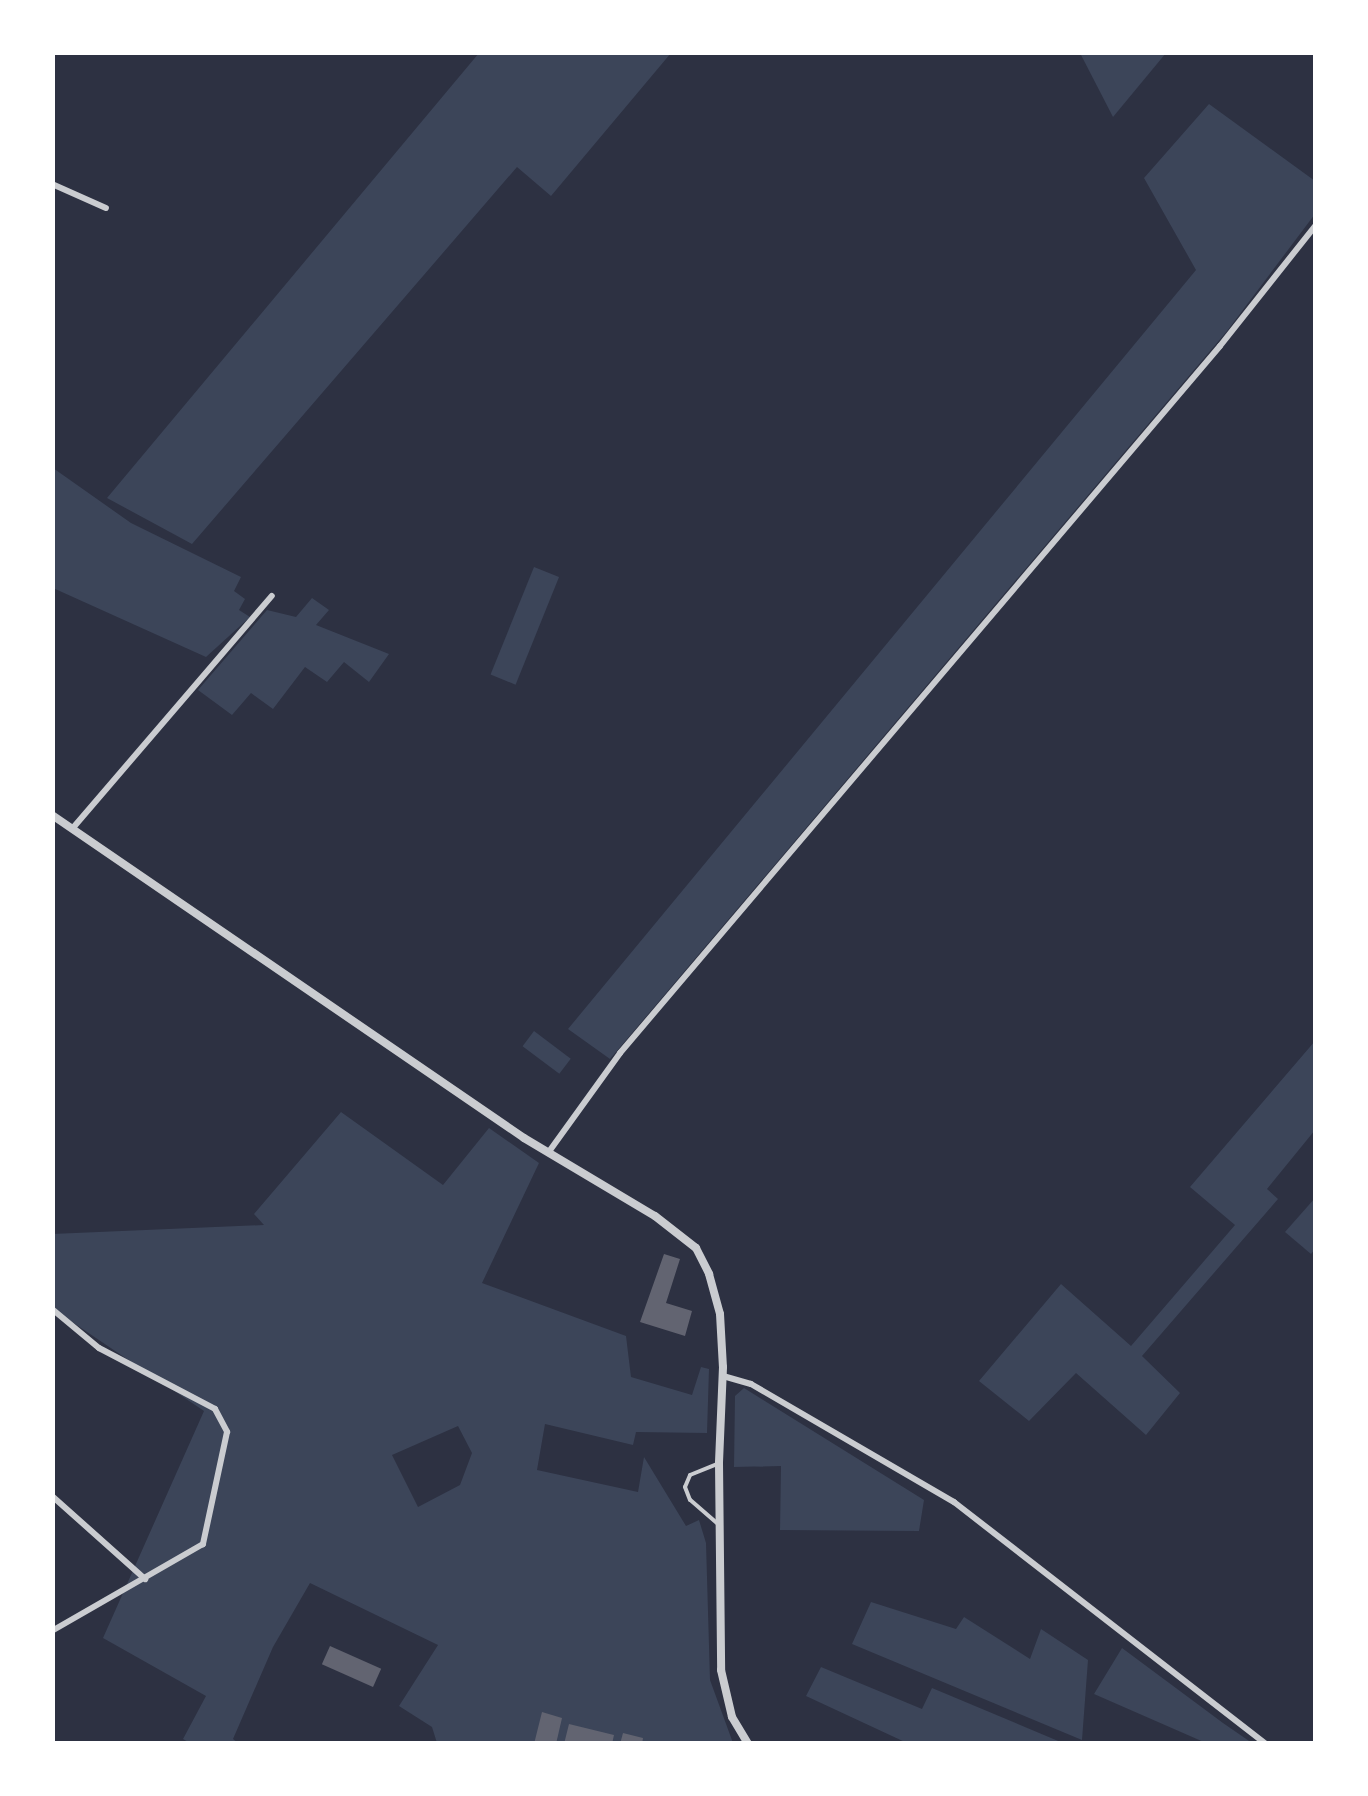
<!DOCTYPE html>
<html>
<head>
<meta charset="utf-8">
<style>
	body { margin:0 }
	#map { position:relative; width:1368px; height:1796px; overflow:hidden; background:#2d3142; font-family:Helvetica,sans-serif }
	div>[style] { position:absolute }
	.green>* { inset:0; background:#3c4559; transform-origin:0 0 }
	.building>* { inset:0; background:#626471; transform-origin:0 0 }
	.service>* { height:4px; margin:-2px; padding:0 2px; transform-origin:2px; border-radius:2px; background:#caccd0 }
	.minor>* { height:6px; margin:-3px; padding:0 3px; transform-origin:3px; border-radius:3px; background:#caccd0 }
	.tertiary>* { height:8px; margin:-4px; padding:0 4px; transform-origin:4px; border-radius:4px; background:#caccd0 }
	span { translate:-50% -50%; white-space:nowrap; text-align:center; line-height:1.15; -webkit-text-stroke:9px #fff; paint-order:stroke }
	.frame { position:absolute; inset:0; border:55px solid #fff; pointer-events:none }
</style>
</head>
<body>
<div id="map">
	<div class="green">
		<div style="clip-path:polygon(479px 53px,671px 53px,551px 196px,517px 167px,192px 544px,107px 498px)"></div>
		<div style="clip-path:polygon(1080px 53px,1166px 53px,1113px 117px)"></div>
		<div style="clip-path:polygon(1209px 104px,1315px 181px,1315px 214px,1227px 331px,610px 1059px,568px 1029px,1196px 270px,1144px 178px)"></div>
		<div style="clip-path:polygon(53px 468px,131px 523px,241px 577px,234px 591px,245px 599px,239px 610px,250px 617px,206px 657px,53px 588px)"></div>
		<div style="left:534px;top:567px;width:27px;height:116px;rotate:22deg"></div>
		<div style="clip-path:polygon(312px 598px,329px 610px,316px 625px,389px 654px,369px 682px,344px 662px,327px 682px,305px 667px,273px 709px,251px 693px,232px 715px,198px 690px,267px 610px,296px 617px)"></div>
		<div style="left:534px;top:1031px;width:46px;height:19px;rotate:37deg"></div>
		<div style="clip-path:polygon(1315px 1041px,1315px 1130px,1267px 1189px,1278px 1199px,1142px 1356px,1180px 1393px,1146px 1435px,1076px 1373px,1029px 1421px,979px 1381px,1061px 1284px,1131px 1346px,1235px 1225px,1190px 1187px)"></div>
		<div style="clip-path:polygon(evenodd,341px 1112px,443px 1185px,489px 1128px,539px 1163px,482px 1283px,626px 1336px,631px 1377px,692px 1395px,701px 1367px,709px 1369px,707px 1433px,636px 1432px,633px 1445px,545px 1424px,537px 1470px,638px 1492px,644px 1457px,686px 1526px,699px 1520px,706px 1543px,710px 1680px,733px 1743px,437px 1743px,432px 1727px,399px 1706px,438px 1645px,310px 1583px,273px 1647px,233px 1739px,238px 1743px,190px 1743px,183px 1739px,206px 1696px,103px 1638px,204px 1411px,53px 1309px,52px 1234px,264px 1225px,254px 1214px,341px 1112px,458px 1426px,472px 1453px,460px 1485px,418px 1507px,392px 1455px,458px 1426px)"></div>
		<div style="clip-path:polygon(1315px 1198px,1315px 1249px,1311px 1254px,1285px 1232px)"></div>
		<div style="clip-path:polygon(744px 1388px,924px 1500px,919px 1531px,780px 1530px,781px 1466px,734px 1467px,735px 1396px)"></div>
		<div style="clip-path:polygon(871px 1602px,956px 1629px,964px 1617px,1030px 1659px,1041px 1629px,1088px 1660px,1082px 1740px,852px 1644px)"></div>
		<div style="clip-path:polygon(1122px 1648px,1223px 1723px,1252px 1743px,1206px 1743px,1094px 1694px)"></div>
		<div style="clip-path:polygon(821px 1667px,922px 1709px,932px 1688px,1063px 1743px,907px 1743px,806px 1696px)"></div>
	</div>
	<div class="building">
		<div style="clip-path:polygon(664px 1254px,680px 1259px,666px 1303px,692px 1311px,685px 1336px,640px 1322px)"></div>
		<div style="left:330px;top:1646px;width:56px;height:20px;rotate:24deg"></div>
		<div style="clip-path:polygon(542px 1712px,562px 1718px,556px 1744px,534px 1744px)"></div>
		<div style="clip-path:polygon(569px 1724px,614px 1735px,612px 1744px,564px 1744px)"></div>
		<div style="clip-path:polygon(623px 1733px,643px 1738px,642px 1744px,620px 1744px)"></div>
	</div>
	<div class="service">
		<div style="left:718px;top:1524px;width:37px;rotate:-139deg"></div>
		<div style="left:690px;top:1500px;width:14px;rotate:-111deg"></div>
		<div style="left:685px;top:1487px;width:13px;rotate:-67deg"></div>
		<div style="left:690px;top:1475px;width:31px;rotate:-22deg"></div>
	</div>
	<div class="minor">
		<div style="left:52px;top:184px;width:59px;rotate:24deg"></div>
		<div style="left:72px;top:829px;width:307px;rotate:-49.4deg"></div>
		<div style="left:548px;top:1153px;width:123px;rotate:-54.2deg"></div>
		<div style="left:620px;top:1053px;width:927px;rotate:-49.68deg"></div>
		<div style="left:1220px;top:346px;width:154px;rotate:-51.6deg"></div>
		<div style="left:52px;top:1309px;width:61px;rotate:39.7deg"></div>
		<div style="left:99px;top:1348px;width:131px;rotate:27.7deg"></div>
		<div style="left:215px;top:1409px;width:26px;rotate:62deg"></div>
		<div style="left:227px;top:1432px;width:115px;rotate:102.1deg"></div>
		<div style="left:203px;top:1544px;width:174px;rotate:150.1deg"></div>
		<div style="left:723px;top:1376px;width:29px;rotate:16deg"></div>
		<div style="left:751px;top:1384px;width:235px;rotate:30.2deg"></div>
		<div style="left:954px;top:1502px;width:395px;rotate:37.8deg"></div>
		<div style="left:52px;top:1496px;width:125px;rotate:41.7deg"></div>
	</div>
	<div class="tertiary">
		<div style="left:52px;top:815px;width:572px;rotate:34.38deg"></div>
		<div style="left:524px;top:1138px;width:152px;rotate:30.8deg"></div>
		<div style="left:655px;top:1216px;width:52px;rotate:38deg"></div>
		<div style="left:696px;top:1248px;width:29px;rotate:63deg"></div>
		<div style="left:709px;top:1274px;width:41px;rotate:74.6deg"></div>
		<div style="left:720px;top:1314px;width:53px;rotate:86.8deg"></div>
		<div style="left:723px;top:1367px;width:96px;rotate:92.4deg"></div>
		<div style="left:719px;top:1463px;width:207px;rotate:89.4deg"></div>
		<div style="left:721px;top:1670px;width:48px;rotate:76.8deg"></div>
		<div style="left:732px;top:1717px;width:31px;rotate:59deg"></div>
	</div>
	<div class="frame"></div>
</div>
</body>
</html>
